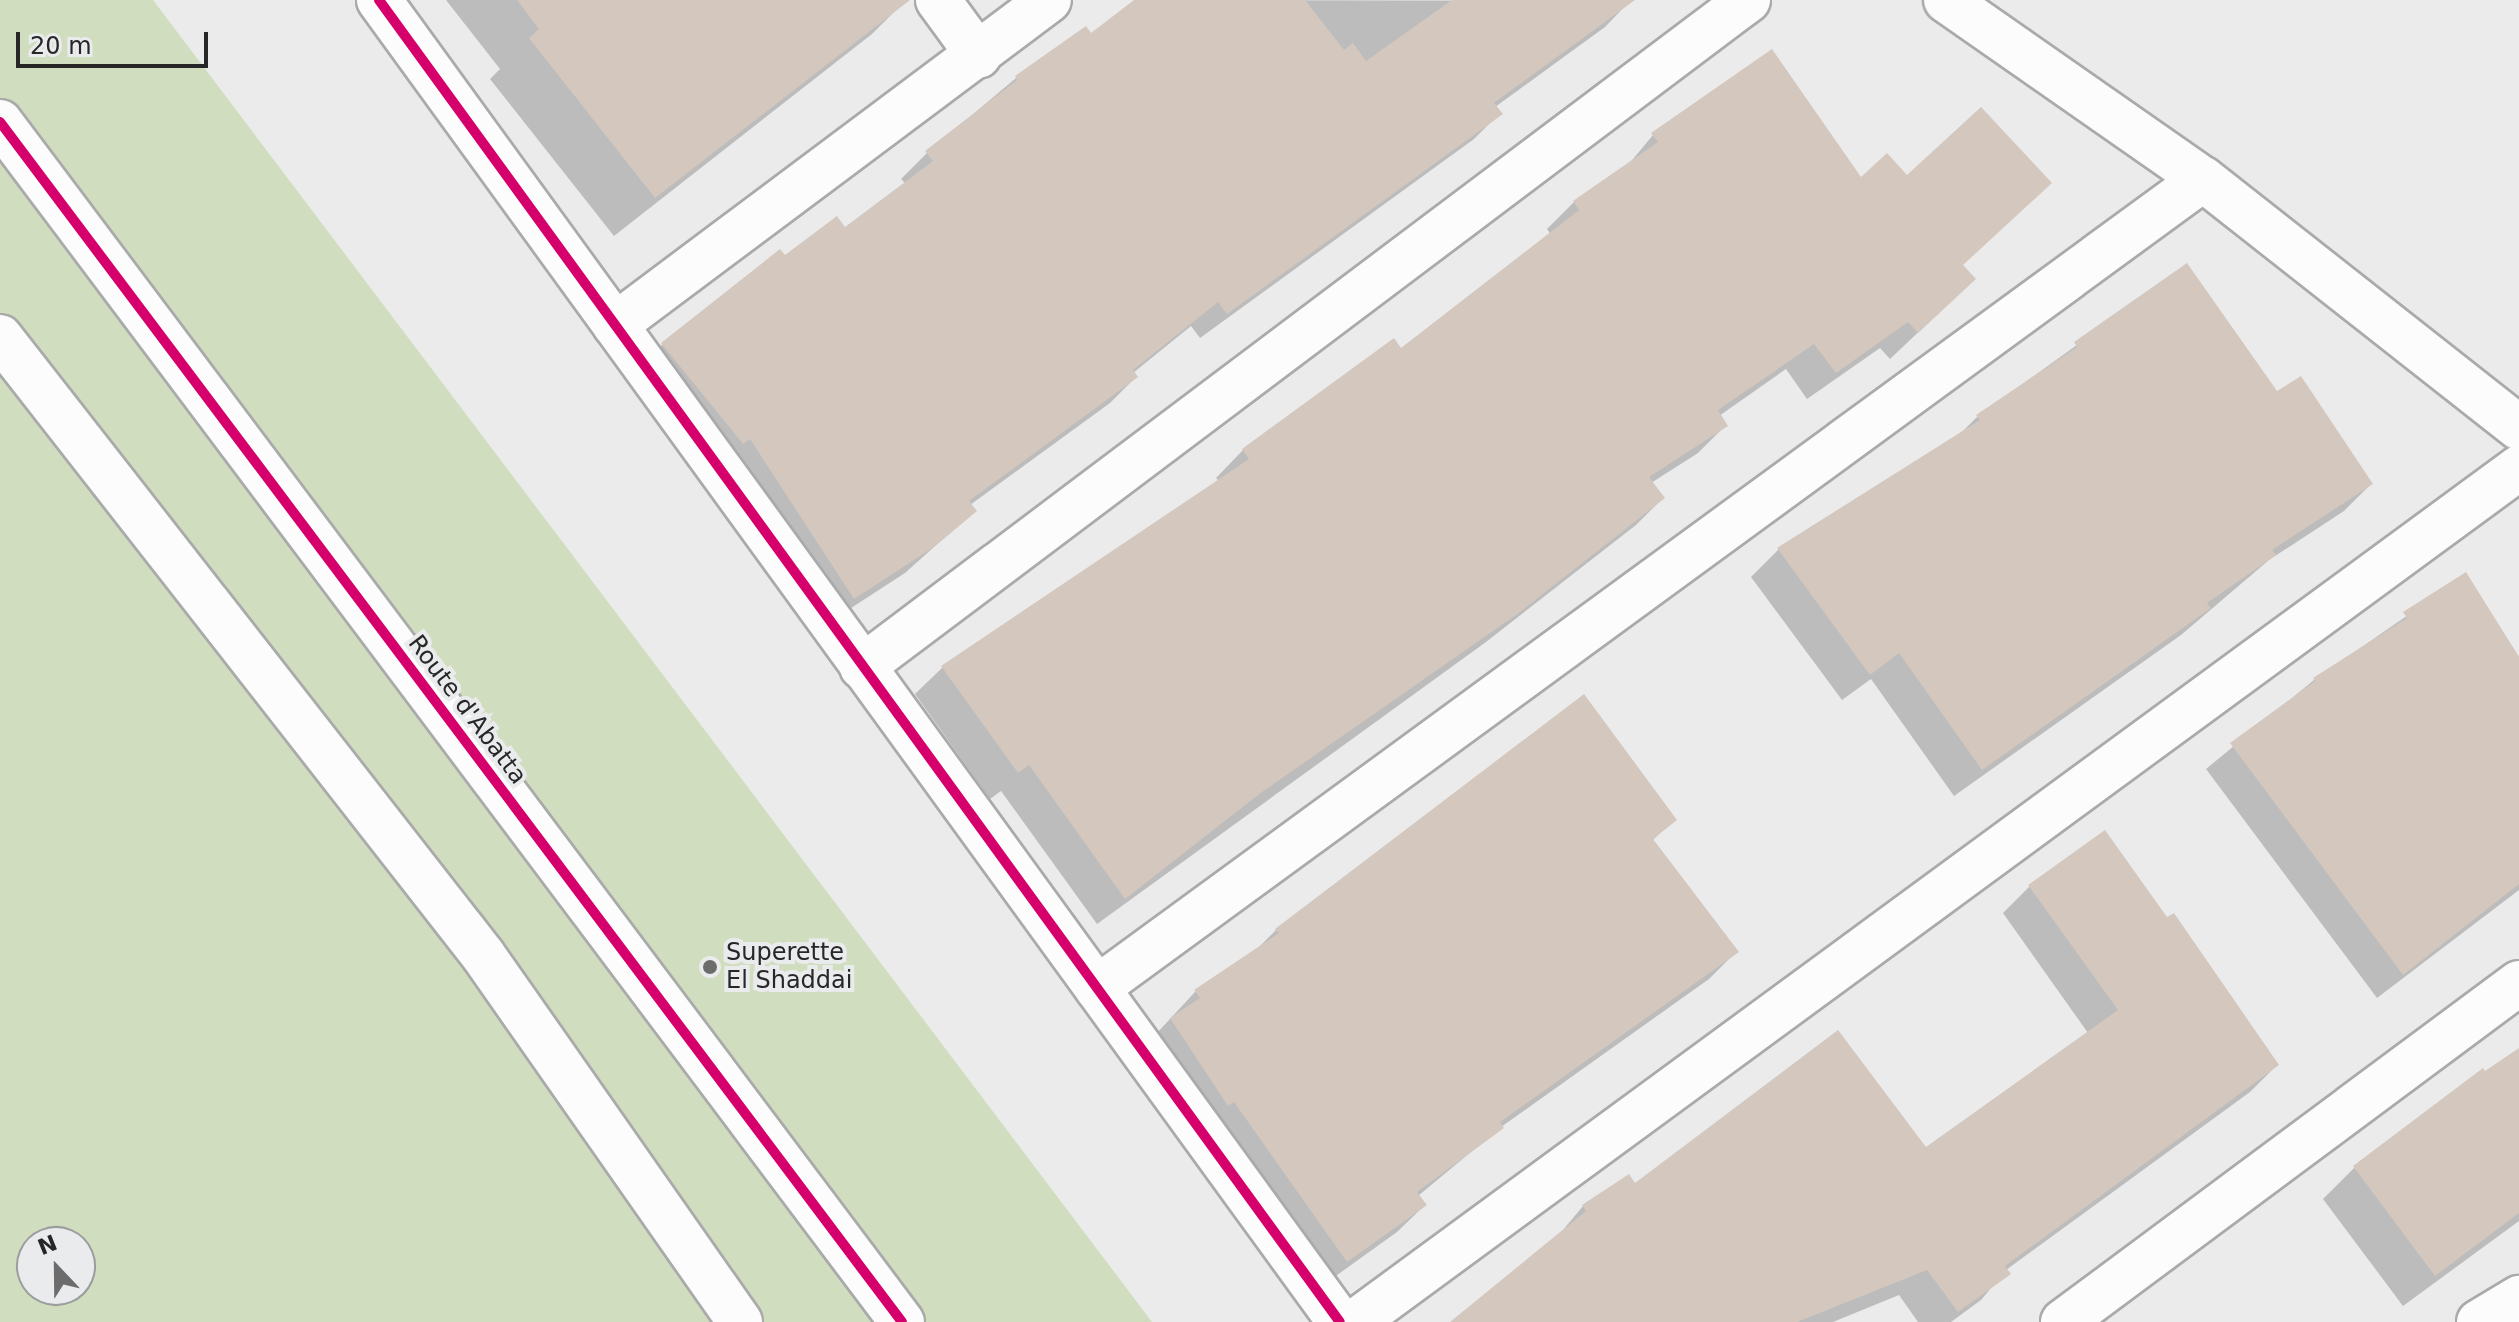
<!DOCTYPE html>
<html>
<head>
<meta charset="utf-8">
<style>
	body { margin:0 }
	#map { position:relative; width:2519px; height:1322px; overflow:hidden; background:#ebebec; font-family:"DejaVu Sans",sans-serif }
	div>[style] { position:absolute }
	.green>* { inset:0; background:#d1ddbf }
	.shadow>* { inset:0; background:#0003 }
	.building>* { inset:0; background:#d3c7be }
	.roads { filter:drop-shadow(2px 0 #aaaaab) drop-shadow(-2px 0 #aaaaab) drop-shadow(0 2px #aaaaab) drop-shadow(0 -2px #aaaaab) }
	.minor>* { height:44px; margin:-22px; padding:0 22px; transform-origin:22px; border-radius:22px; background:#fcfcfc }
	.tertiary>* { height:44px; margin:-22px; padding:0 22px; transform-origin:22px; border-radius:22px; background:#fcfcfc }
	.cycleway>* { height:10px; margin:-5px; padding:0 5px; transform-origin:5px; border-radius:5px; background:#d6006c }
	.dots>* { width:22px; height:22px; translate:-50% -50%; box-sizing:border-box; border:4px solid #eaebed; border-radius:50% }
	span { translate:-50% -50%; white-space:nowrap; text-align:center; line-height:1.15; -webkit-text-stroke:8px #eaebed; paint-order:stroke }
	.street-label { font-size:24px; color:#272728 }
	.poi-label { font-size:24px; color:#272728 }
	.left { translate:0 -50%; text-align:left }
	.north { position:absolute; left:16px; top:1226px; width:80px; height:80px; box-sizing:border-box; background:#eaebed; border:2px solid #9c9d9e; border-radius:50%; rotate:338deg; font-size:22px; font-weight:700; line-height:32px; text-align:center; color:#272728 }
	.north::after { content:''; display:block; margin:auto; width:28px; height:36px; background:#6c6c6d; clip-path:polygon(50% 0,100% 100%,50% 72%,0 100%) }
	.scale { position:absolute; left:16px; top:32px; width:192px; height:36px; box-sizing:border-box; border:4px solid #272728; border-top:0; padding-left:10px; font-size:24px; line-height:28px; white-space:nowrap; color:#272728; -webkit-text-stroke:6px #eaebed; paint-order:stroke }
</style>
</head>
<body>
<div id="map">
	<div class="green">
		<div style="clip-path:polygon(evenodd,0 0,153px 0,1152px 1322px,0 1322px,0 0,32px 1242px,80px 1242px,80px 1290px,32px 1290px,32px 1242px)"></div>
	</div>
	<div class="shadow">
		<div style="clip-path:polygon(446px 0,906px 0,872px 34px,614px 236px,490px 79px,500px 69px)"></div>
		<div style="clip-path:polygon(1137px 0,1630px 1px,1605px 27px,1495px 107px,1500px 113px,1474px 139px,1200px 338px,1191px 326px,1133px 373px,1136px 377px,1110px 403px,970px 505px,974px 511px,905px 573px,828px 623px,637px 370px,663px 344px,784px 258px,844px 229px,906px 184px,901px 179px,927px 153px,1016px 78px,1086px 29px,1091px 36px)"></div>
		<div style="clip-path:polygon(1653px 135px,1861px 180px,1961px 266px,1946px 306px,1890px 359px,1880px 348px,1807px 399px,1786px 369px,1719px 416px,1726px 425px,1698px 453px,1651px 483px,1663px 498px,1636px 525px,1486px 642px,1097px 924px,1001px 791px,990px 799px,915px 694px,943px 667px,1219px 481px,1216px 478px,1243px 450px,1401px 351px,1551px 235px,1547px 229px,1574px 202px,1628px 165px)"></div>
		<div style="clip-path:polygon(2187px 266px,2276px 394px,2371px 484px,2344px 511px,2269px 560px,2181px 635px,1954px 796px,1871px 679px,1842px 700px,1751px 577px,1778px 550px,1956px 438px,1978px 416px)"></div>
		<div style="clip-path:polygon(2466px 575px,2519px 657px,2519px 890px,2377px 998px,2206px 769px,2314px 680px)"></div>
		<div style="clip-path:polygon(1674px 819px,1652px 841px,1736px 952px,1709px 979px,1501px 1127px,1418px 1196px,1425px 1205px,1397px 1232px,1319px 1288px,1144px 1047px,1195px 992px,1254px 952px,1276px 930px)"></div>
		<div style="clip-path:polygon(2030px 886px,2167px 919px,2277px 1065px,2250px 1092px,2006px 1270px,1981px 1300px,1951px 1322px,1918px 1322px,1899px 1295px,1833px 1322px,1451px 1322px,1558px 1236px,1583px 1206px,1634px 1186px,1925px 1150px,2088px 1033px,2003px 913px)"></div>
		<div style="clip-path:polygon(2519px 1050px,2519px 1221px,2403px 1306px,2323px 1199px,2354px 1168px,2482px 1071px,2485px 1074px)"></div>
	</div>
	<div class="building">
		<div style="clip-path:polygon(517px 0,910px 0,655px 198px,529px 38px,539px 29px)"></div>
		<div style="clip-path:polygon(1134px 0,1305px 0,1344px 50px,1353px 43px,1366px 61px,1452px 0,1635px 0,1494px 103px,1503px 114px,1227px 314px,1218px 302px,1133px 370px,1138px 377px,969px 501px,977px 511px,934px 547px,854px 599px,750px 439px,743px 444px,661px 343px,780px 249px,785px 255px,837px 216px,845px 227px,933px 161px,925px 151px,1017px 80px,1015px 76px,1086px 26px,1091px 33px)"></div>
		<div style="clip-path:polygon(1772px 49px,1861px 177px,1887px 153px,1907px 175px,1981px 107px,2052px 183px,1963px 265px,1976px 279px,1918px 333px,1908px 322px,1836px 373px,1814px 344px,1718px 410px,1728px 426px,1649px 477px,1665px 498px,1516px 615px,1262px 792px,1125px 899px,1029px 765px,1018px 773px,941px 666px,1249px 459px,1242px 449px,1394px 338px,1401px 348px,1579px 210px,1573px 201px,1658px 142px,1651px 133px)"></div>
		<div style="clip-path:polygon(2187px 263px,2277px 391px,2301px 376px,2373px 484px,2272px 550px,2276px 555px,2207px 603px,2211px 608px,1982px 770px,1899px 653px,1870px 675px,1777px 548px,1980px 420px,1976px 415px,2077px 347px,2074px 342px)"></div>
		<div style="clip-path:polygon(2466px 572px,2519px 657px,2519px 884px,2403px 975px,2230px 743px,2315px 681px,2313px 678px,2407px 618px,2403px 612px)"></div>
		<div style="clip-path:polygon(1584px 694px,1677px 820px,1653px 839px,1739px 952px,1500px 1122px,1504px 1128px,1417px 1192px,1427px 1205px,1347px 1262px,1234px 1102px,1228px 1106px,1170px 1018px,1200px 998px,1194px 990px,1279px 933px,1275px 929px)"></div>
		<div style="clip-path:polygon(2105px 830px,2167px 917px,2174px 913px,2279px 1065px,2005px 1266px,2011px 1274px,1958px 1312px,1927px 1270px,1797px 1322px,1450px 1322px,1586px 1211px,1582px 1205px,1629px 1174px,1635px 1183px,1838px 1030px,1926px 1147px,2118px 1010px,2028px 885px)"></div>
		<div style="clip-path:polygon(2519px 1048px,2519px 1213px,2435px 1276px,2353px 1166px,2483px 1068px,2485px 1071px)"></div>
	</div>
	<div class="roads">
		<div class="minor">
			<div style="left:379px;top:0;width:1634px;rotate:53.99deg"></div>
			<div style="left:938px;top:0;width:69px;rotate:53.8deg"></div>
			<div style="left:1946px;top:0;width:313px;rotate:34.9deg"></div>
			<div style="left:2203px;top:179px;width:402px;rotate:38.2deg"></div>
			<div style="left:615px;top:325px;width:542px;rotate:-36.83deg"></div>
			<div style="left:862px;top:667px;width:1109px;rotate:-36.97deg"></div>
			<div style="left:1097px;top:988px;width:1370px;rotate:-36.18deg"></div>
			<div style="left:1355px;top:1322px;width:1444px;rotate:-36.27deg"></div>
			<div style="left:2063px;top:1322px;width:568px;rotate:-36.63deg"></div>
			<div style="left:2479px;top:1322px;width:47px;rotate:-31deg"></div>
		</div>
		<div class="tertiary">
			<div style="left:0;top:122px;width:1501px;rotate:53.07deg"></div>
			<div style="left:0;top:337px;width:784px;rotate:51.99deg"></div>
			<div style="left:483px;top:955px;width:448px;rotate:55deg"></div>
		</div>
	</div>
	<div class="cycleway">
		<div style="left:379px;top:0;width:1634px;rotate:53.99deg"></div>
		<div style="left:0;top:122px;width:1501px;rotate:53.07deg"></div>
	</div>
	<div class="dots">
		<div style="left:710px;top:967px;background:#6c6c6d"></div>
	</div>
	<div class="street-label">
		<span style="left:467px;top:710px;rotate:53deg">Route d'Abatta</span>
	</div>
	<div class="poi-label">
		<span class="left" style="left:726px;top:967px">Superette<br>El Shaddai</span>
	</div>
	<div class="north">N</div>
	<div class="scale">20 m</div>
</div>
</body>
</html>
